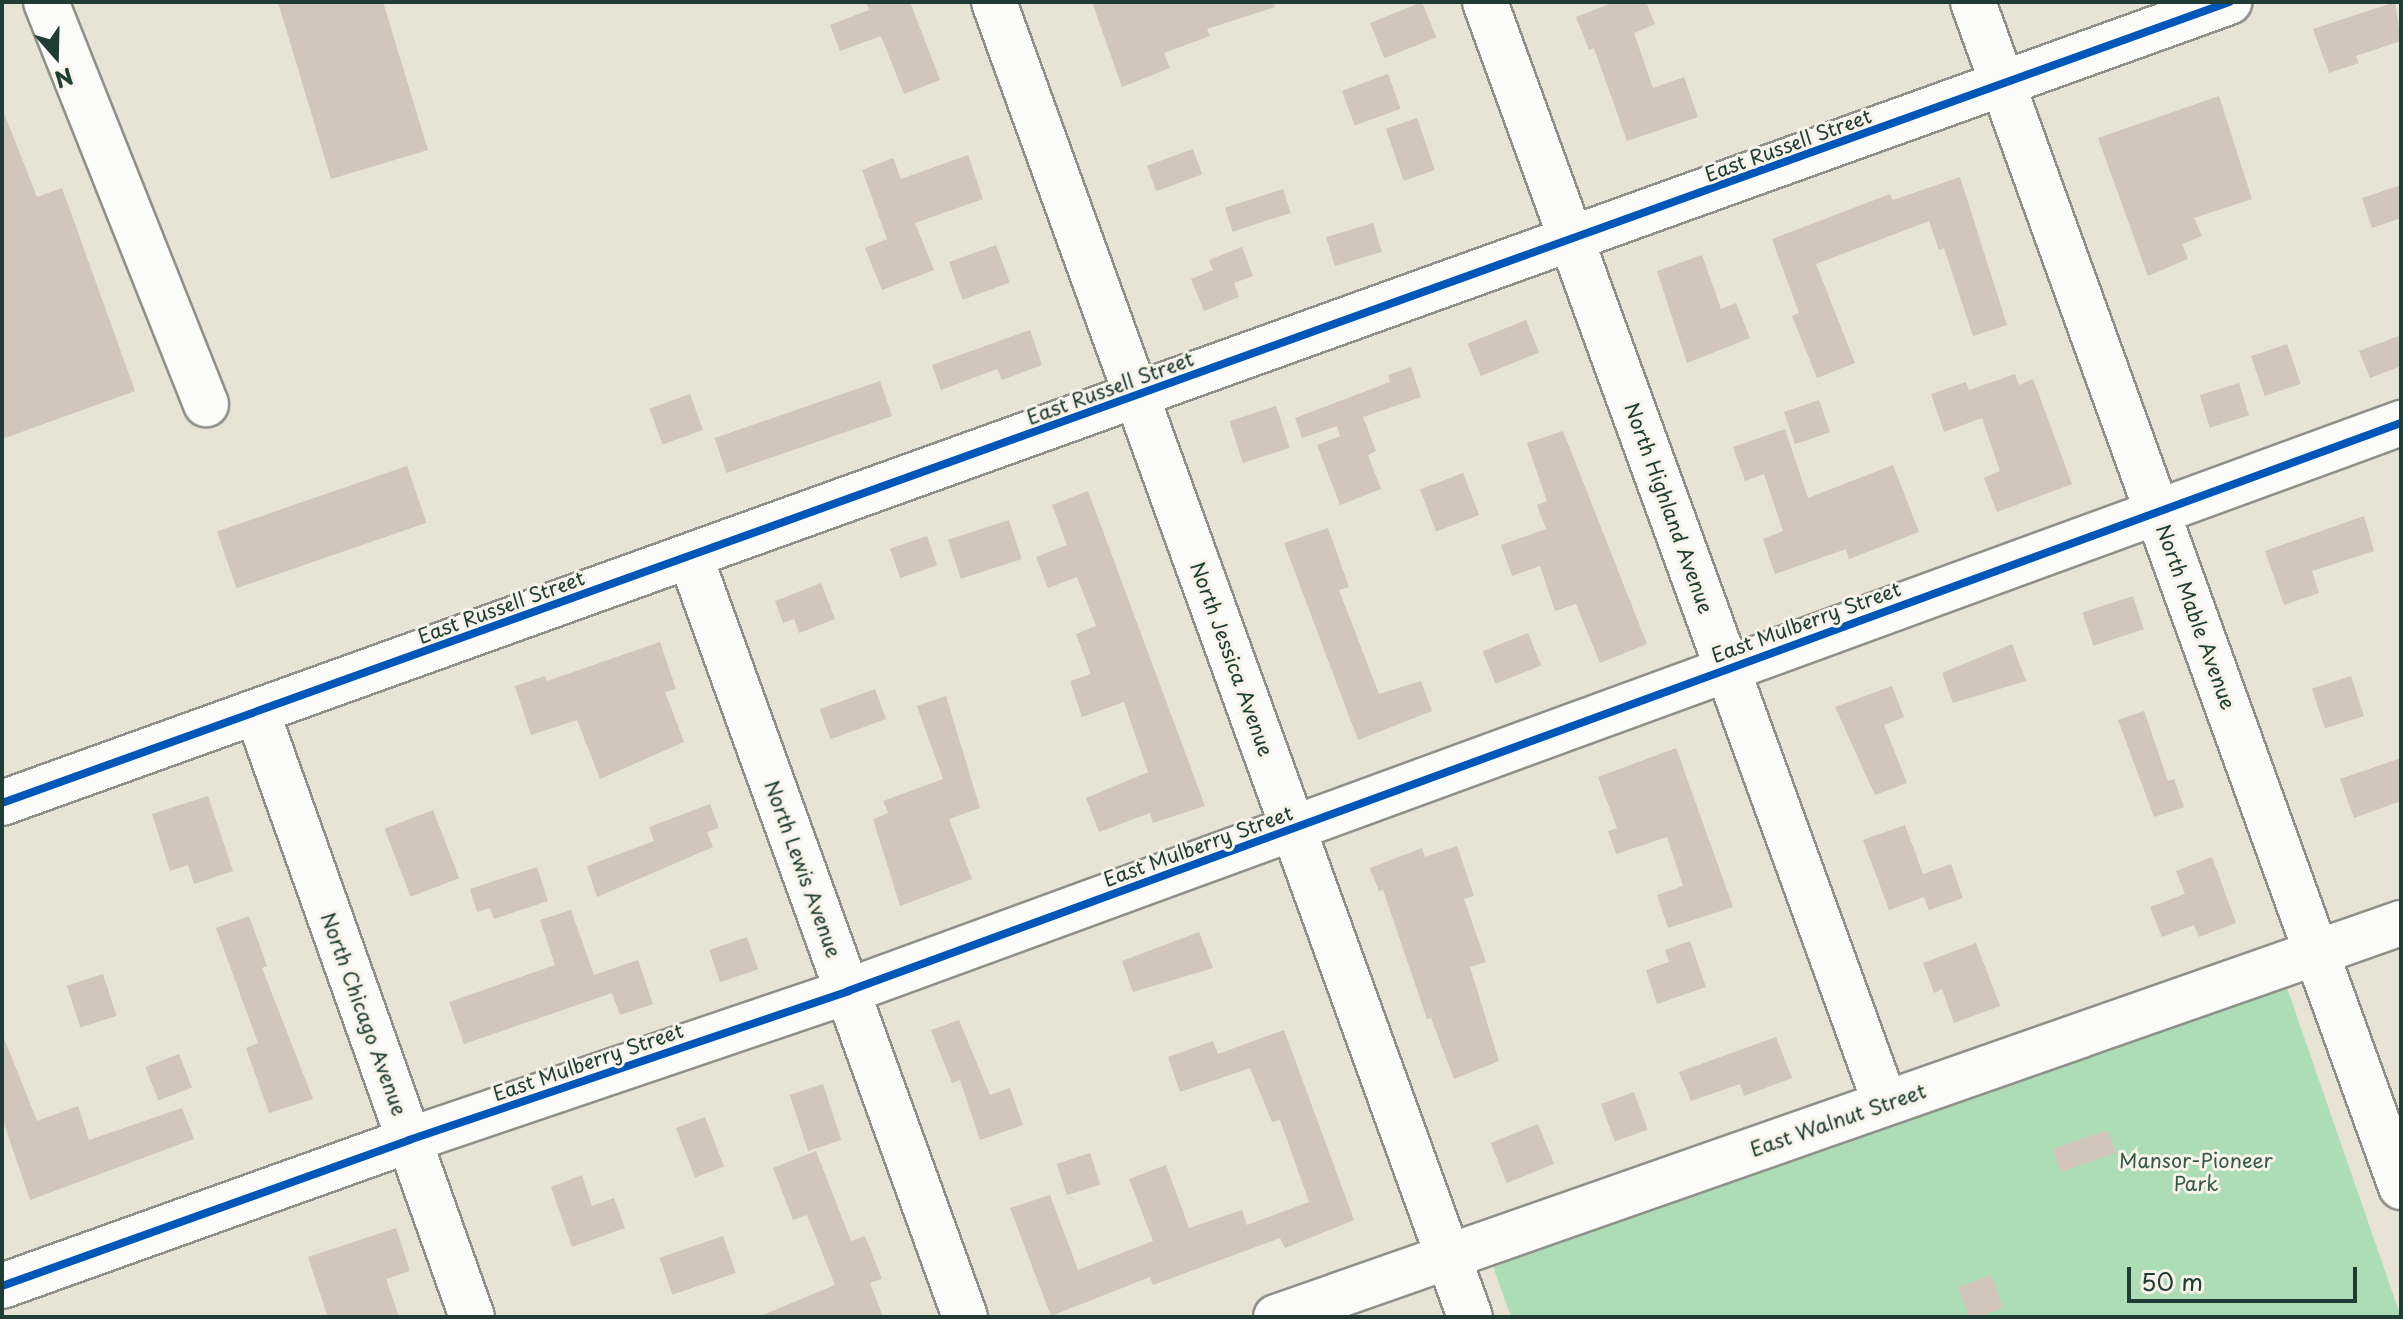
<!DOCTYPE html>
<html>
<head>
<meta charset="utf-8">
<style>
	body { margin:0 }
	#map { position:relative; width:2403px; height:1319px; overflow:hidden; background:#e7e3d5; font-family:"Playpen Sans",sans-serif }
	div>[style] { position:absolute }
	.green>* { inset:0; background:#adddb7 }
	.building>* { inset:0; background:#d2c5bc; transform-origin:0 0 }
	.roads { filter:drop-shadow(2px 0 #8e9189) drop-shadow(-2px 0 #8e9189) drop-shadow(0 2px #8e9189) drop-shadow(0 -2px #8e9189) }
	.minor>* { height:44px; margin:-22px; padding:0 22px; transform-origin:22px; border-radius:22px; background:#fbfbf9 }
	.cycleway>* { height:8px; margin:-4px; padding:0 4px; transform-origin:4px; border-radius:4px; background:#0057b8 }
	span { translate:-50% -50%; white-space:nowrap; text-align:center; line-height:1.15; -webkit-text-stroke:6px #f7f3e8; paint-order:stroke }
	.street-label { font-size:20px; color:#1f3d34 }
	.park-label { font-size:20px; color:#325c49 }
	.frame { position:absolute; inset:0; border:4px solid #1f3d34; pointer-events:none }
	.north { position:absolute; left:16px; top:16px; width:80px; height:80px; -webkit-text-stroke:6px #f7f3e8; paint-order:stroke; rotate:160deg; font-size:22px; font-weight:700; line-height:32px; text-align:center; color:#1f3d34 }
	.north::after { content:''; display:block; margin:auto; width:28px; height:36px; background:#1f3d34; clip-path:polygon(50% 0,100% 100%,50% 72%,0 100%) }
	.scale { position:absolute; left:2127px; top:1267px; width:230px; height:36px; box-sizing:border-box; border:4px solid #1f3d34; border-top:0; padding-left:10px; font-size:24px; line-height:28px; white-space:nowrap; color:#1f3d34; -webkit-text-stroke:6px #f7f3e8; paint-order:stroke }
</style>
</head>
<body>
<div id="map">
	<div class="green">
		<div style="clip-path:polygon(2286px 985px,2401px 1317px,1511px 1317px,1493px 1266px)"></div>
	</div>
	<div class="building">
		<div style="clip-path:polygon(278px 2px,383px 2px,428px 150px,331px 179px)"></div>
		<div style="clip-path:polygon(866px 2px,910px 2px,940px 80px,904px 94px,881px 36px,840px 51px,830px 25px,869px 10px)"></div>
		<div style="clip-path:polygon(1092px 2px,1274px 2px,1275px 7px,1207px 29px,1210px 36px,1164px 53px,1170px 68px,1122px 87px)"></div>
		<div style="left:1422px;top:2px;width:38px;height:56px;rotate:68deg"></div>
		<div style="clip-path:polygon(1614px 2px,1646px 2px,1655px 24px,1634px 33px,1653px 88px,1684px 77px,1698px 117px,1627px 141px,1594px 48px,1589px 50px,1576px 17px)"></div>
		<div style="clip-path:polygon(2395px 2px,2401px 41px,2356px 56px,2359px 63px,2329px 73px,2313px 29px)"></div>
		<div style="left:1388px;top:74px;width:37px;height:49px;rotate:70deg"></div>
		<div style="clip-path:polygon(2219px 96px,2252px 199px,2194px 218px,2202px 236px,2182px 244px,2188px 259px,2148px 276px,2098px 138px)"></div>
		<div style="clip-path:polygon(2px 108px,37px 197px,62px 188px,135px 391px,2px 439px)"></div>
		<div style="left:1417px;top:118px;width:55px;height:33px;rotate:71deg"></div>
		<div style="left:1193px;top:149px;width:27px;height:49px;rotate:70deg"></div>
		<div style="clip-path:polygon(968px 155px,983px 199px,915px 223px,934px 270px,882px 290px,865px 248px,887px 239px,862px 170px,893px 158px,901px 179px)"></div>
		<div style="clip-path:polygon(1960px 177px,2007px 325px,1973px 336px,1944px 248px,1939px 250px,1929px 221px,1816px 264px,1855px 363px,1817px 378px,1792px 316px,1799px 313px,1772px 239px,1890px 194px,1893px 200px)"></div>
		<div style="clip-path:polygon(2401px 185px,2401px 218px,2372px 228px,2362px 198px)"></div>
		<div style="left:1283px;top:189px;width:25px;height:61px;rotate:72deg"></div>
		<div style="left:1373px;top:223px;width:30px;height:49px;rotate:73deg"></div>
		<div style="left:996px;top:245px;width:40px;height:50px;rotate:70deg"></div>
		<div style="clip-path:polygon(1242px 247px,1253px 276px,1234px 283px,1239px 297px,1204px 311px,1191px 279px,1213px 270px,1209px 260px)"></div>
		<div style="clip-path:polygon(1702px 255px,1721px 309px,1736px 303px,1750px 338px,1687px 363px,1657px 271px)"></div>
		<div style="left:1526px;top:320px;width:35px;height:63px;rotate:68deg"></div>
		<div style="clip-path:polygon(1030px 330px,1042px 365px,1002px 380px,997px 369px,941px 390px,932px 365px)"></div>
		<div style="clip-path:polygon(2401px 335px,2401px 366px,2370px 378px,2359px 351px)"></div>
		<div style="left:2287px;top:344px;width:42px;height:38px;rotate:71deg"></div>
		<div style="clip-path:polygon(1411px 367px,1421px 397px,1363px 417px,1376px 451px,1368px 455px,1381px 489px,1340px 505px,1317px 445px,1340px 436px,1337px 426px,1302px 438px,1295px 418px,1390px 382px,1388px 375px)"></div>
		<div style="clip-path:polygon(2015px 374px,2019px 385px,2033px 379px,2072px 484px,1997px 512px,1984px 478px,2000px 471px,1982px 418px,1944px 432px,1931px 394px,1966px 382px,1969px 390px)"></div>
		<div style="left:880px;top:381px;width:37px;height:175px;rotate:71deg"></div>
		<div style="left:2239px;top:383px;width:34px;height:41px;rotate:73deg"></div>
		<div style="left:690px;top:394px;width:38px;height:43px;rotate:70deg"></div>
		<div style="left:1819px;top:400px;width:34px;height:37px;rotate:71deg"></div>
		<div style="left:1276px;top:406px;width:44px;height:49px;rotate:72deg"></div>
		<div style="clip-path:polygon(1785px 429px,1808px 498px,1893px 465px,1919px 532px,1849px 559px,1846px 549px,1775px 574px,1763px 539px,1783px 531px,1764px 474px,1745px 481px,1733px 447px)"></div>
		<div style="clip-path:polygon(1563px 431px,1647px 644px,1600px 663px,1576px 604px,1555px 611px,1540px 566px,1512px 576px,1501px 545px,1546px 529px,1537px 505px,1547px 501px,1527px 443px)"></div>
		<div style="left:407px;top:466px;width:60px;height:201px;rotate:71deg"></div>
		<div style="left:1463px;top:473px;width:45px;height:46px;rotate:69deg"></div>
		<div style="clip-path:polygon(1088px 491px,1205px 806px,1153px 823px,1150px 813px,1099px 832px,1086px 798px,1148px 772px,1124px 702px,1082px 717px,1070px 681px,1091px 674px,1076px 634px,1096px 626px,1077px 577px,1048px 588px,1036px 557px,1067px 545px,1052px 505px)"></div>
		<div style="clip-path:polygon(2364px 516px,2374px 551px,2312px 571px,2319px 593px,2284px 605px,2265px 551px)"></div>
		<div style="left:1009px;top:520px;width:41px;height:64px;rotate:72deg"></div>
		<div style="clip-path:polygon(1328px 528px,1349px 587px,1339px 590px,1379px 694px,1421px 681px,1432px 711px,1358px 740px,1284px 543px)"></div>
		<div style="left:927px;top:536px;width:31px;height:39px;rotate:71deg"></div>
		<div style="clip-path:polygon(821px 583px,835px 619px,799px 633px,794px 619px,783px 623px,775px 601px)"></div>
		<div style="left:2133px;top:596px;width:35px;height:53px;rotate:72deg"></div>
		<div style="left:1528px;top:633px;width:35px;height:49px;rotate:68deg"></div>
		<div style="clip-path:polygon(660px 642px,676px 689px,665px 692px,684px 742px,600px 779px,577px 720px,531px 735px,515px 686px,545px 676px,547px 681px)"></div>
		<div style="clip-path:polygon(2012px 644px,2026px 681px,1953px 703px,1942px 673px)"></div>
		<div style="left:2351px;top:676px;width:42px;height:41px;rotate:72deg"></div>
		<div style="clip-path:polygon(1892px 686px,1904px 717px,1884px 725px,1907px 783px,1875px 795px,1835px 707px)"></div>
		<div style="left:875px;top:689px;width:32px;height:59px;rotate:70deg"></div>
		<div style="clip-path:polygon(946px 696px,980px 808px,949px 819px,972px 879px,900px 906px,873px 819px,888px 813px,883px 801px,943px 779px,917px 706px)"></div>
		<div style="clip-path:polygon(2144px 711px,2168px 781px,2174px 779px,2184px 807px,2154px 817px,2118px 720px)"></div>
		<div style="clip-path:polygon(1676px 748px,1733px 907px,1668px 928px,1657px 895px,1683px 886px,1667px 837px,1616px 854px,1608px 831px,1617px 828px,1598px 777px)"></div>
		<div style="clip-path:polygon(2401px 758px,2401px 801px,2354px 818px,2340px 779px)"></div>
		<div style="clip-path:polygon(208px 796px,233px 871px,194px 884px,188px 865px,170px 871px,152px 814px)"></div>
		<div style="clip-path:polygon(710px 804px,719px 828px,707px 832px,713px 847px,597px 897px,587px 866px,654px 841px,649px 827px)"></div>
		<div style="left:433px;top:810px;width:73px;height:52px;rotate:69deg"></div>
		<div style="clip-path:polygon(1905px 825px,1923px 874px,1951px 864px,1963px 898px,1929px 910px,1924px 897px,1889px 910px,1863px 840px)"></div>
		<div style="clip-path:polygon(1457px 846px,1474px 896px,1464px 899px,1486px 962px,1470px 967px,1499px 1061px,1454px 1079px,1431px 1018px,1427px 1019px,1383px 890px,1379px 891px,1370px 868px,1422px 848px,1425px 857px)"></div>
		<div style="clip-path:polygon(2212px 857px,2236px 923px,2199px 937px,2194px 925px,2162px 937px,2150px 907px,2185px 894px,2176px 871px)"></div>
		<div style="clip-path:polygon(537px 867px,548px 901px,494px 919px,490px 908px,477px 912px,470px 889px)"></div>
		<div style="clip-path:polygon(571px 910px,594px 975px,638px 960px,653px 1004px,620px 1015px,612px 993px,464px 1044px,449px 1002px,555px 965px,540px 920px)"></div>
		<div style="clip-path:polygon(249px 916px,267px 966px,262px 968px,313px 1099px,269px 1113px,246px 1048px,258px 1043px,216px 928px)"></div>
		<div style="clip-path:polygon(1199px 932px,1213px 968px,1133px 992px,1122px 961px)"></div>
		<div style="left:747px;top:937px;width:34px;height:40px;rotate:71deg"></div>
		<div style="clip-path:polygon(1690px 941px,1706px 987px,1657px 1004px,1646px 970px,1669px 962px,1665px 950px)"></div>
		<div style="clip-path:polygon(1976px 943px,2000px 1006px,1954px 1023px,1942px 989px,1934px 993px,1923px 963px)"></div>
		<div style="left:103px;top:974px;width:44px;height:38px;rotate:72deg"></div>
		<div style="clip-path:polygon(959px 1020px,990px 1095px,1010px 1088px,1023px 1125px,980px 1140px,960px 1080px,952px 1083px,931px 1030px)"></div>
		<div style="clip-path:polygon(1284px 1030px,1354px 1220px,1285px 1248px,1280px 1238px,1153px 1285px,1150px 1277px,1051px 1316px,1010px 1208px,1050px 1195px,1078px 1270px,1153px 1241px,1129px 1179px,1166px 1165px,1189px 1228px,1242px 1210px,1247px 1225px,1309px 1202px,1280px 1120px,1272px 1122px,1250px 1068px,1180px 1092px,1168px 1057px,1213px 1041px,1218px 1054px)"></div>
		<div style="clip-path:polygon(2px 1033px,37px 1121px,78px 1106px,89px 1140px,182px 1108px,194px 1139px,30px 1200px,2px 1118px)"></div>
		<div style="clip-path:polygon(1776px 1037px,1792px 1078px,1744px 1096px,1740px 1084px,1691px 1101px,1679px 1072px)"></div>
		<div style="left:179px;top:1054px;width:36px;height:36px;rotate:69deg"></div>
		<div style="left:823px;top:1084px;width:59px;height:35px;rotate:72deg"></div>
		<div style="left:1634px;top:1092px;width:40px;height:35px;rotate:70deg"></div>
		<div style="left:705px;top:1117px;width:53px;height:31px;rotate:69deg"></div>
		<div style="left:1538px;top:1124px;width:43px;height:51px;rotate:68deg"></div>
		<div style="left:2108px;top:1130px;width:24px;height:59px;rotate:71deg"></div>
		<div style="clip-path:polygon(816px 1151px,851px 1241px,865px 1236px,882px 1279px,870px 1283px,883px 1317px,758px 1317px,835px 1285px,807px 1215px,793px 1220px,773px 1168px)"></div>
		<div style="left:1090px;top:1153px;width:33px;height:35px;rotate:72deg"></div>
		<div style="clip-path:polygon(582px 1175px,592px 1206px,614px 1198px,625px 1228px,572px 1247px,551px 1187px)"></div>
		<div style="clip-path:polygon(396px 1228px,410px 1271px,386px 1279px,399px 1317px,328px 1317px,308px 1257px)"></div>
		<div style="left:723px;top:1236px;width:39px;height:67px;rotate:71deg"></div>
		<div style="left:1991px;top:1275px;width:35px;height:35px;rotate:70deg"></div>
	</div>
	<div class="roads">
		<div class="minor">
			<div style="left:46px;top:2px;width:433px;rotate:68.3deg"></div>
			<div style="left:994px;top:2px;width:1398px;rotate:70.1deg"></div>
			<div style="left:1485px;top:2px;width:1171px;rotate:70.03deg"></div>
			<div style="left:1973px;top:2px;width:1260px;rotate:70.14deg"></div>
			<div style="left:690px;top:556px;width:809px;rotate:70.13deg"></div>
			<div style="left:257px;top:712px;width:642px;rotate:70.44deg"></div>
			<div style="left:2px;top:803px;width:2367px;rotate:-19.78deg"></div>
			<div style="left:2px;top:1286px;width:432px;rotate:-19.7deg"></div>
			<div style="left:409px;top:1140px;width:464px;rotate:-18.7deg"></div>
			<div style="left:848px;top:991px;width:1654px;rotate:-20.09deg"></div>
			<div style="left:1276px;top:1317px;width:1192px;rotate:-19.3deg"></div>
		</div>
	</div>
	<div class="cycleway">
		<div style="left:2px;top:803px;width:2367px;rotate:-19.78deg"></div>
		<div style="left:2px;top:1286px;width:432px;rotate:-19.7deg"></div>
		<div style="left:409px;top:1140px;width:464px;rotate:-18.7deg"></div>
		<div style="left:848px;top:991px;width:1654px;rotate:-20.09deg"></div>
	</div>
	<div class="street-label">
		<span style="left:1788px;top:145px;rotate:-20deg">East Russell Street</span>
		<span style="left:1110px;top:388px;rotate:-20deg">East Russell Street</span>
		<span style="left:1669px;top:508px;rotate:70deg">North Highland Avenue</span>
		<span style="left:501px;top:607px;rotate:-20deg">East Russell Street</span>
		<span style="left:2196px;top:617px;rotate:70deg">North Mable Avenue</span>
		<span style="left:1806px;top:622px;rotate:-20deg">East Mulberry Street</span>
		<span style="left:1232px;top:659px;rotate:70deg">North Jessica Avenue</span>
		<span style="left:1198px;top:846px;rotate:-20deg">East Mulberry Street</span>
		<span style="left:803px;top:869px;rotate:70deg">North Lewis Avenue</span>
		<span style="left:364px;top:1014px;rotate:70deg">North Chicago Avenue</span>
		<span style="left:588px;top:1062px;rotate:-19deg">East Mulberry Street</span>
		<span style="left:1838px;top:1120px;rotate:-19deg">East Walnut Street</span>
	</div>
	<div class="park-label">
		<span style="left:2196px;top:1172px">Mansor-Pioneer<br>Park</span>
	</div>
	<div class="frame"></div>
	<div class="north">N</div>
	<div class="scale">50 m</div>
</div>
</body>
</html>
